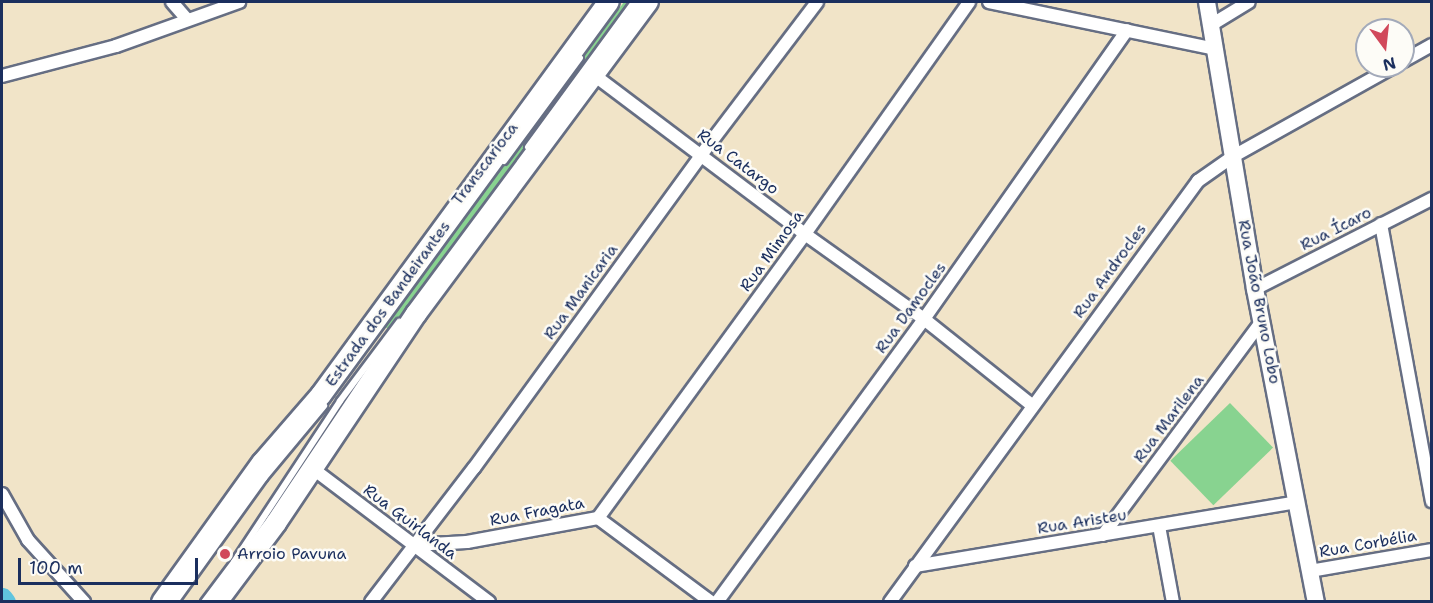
<!DOCTYPE html>
<html>
<head>
<meta charset="utf-8">
<style>
	body { margin:0 }
	#map { position:relative; width:1433px; height:603px; overflow:hidden; background:#f1e4c8; font-family:"Shantell Sans",sans-serif }
	div>[style] { position:absolute }
	.green>* { inset:0; background:#88d390; transform-origin:0 0 }
	.river>* { height:21px; margin:-10.5px; padding:0 10.5px; transform-origin:10.5px; border-radius:10.5px; background:#60c4de }
	.roads { filter:drop-shadow(2px 0 #666e83) drop-shadow(-2px 0 #666e83) drop-shadow(0 2px #666e83) drop-shadow(0 -2px #666e83) }
	.service>* { height:6px; margin:-3px; padding:0 3px; transform-origin:3px; border-radius:3px; background:#fff }
	.minor>* { height:12px; margin:-6px; padding:0 6px; transform-origin:6px; border-radius:6px; background:#fff }
	.tertiary>* { height:16px; margin:-8px; padding:0 8px; transform-origin:8px; border-radius:8px; background:#fff }
	.primary>* { height:20px; margin:-10px; padding:0 10px; transform-origin:10px; border-radius:10px; background:#fff }
	.dots>* { width:16px; height:16px; translate:-50% -50%; box-sizing:border-box; border:3px solid #fdfcf7; border-radius:50% }
	span { translate:-50% -50%; white-space:nowrap; text-align:center; line-height:1.15; -webkit-text-stroke:5px #fdfcf7; paint-order:stroke }
	.street-label { font-size:16px; color:#1b2f5e }
	.poi-label { font-size:16px; color:#1b2f5e }
	.left { translate:0 -50%; text-align:left }
	.frame { position:absolute; inset:0; border:3px solid #1b2f5e; pointer-events:none }
	.north { position:absolute; left:1355px; top:18px; width:60px; height:60px; box-sizing:border-box; background:#fdfcf7; border:2px solid #a3aaba; border-radius:50%; rotate:165deg; font-size:16px; font-weight:700; line-height:24px; text-align:center; color:#1b2f5e }
	.north::after { content:''; display:block; margin:auto; width:21px; height:27px; background:#d1495b; clip-path:polygon(50% 0,100% 100%,50% 72%,0 100%) }
	.scale { position:absolute; left:18px; top:558px; width:180px; height:27px; box-sizing:border-box; border:3px solid #1b2f5e; border-top:0; padding-left:8px; font-size:18px; line-height:21px; white-space:nowrap; color:#1b2f5e; -webkit-text-stroke:4px #fdfcf7; paint-order:stroke }
</style>
</head>
<body>
<div id="map">
	<div class="green">
		<div style="clip-path:polygon(624px 2px,634px 2px,395px 333px,385px 327px)"></div>
		<div style="left:1230px;top:403px;width:62px;height:83px;rotate:46deg"></div>
	</div>
	<div class="river">
		<div style="left:2px;top:598px;width:5px;rotate:53deg"></div>
	</div>
	<div class="roads">
		<div class="service">
			<div style="left:528px;top:147px;width:180px;rotate:-53.8deg"></div>
			<div style="left:504px;top:161px;width:128px;rotate:-53.6deg"></div>
			<div style="left:175px;top:602px;width:153px;rotate:-54.3deg"></div>
			<div style="left:264px;top:478px;width:94px;rotate:-50.2deg"></div>
			<div style="left:204px;top:602px;width:50px;rotate:-53.1deg"></div>
			<div style="left:234px;top:562px;width:193px;rotate:-56.6deg"></div>
			<div style="left:340px;top:401px;width:99px;rotate:-53.2deg"></div>
		</div>
		<div class="minor">
			<div style="left:172px;top:2px;width:23px;rotate:49deg"></div>
			<div style="left:989px;top:2px;width:232px;rotate:11.7deg"></div>
			<div style="left:1211px;top:25px;width:44px;rotate:-31.2deg"></div>
			<div style="left:1403px;top:61px;width:33px;rotate:-29deg"></div>
			<div style="left:594px;top:75px;width:264px;rotate:37deg"></div>
			<div style="left:805px;top:234px;width:146px;rotate:35.5deg"></div>
			<div style="left:924px;top:319px;width:139px;rotate:38.6deg"></div>
			<div style="left:2px;top:76px;width:118px;rotate:-14.7deg"></div>
			<div style="left:116px;top:46px;width:131px;rotate:-19.7deg"></div>
			<div style="left:1381px;top:224px;width:282px;rotate:79.6deg"></div>
			<div style="left:1255px;top:289px;width:199px;rotate:-27deg"></div>
			<div style="left:312px;top:468px;width:222px;rotate:37.1deg"></div>
			<div style="left:2px;top:494px;width:53px;rotate:60.5deg"></div>
			<div style="left:28px;top:540px;width:84px;rotate:47.9deg"></div>
			<div style="left:598px;top:518px;width:351px;rotate:-53.9deg"></div>
			<div style="left:805px;top:234px;width:284px;rotate:-54.7deg"></div>
			<div style="left:1159px;top:526px;width:77px;rotate:79.6deg"></div>
			<div style="left:1103px;top:535px;width:265px;rotate:-53.4deg"></div>
			<div style="left:413px;top:545px;width:54px;rotate:-3.2deg"></div>
			<div style="left:467px;top:542px;width:133px;rotate:-10.4deg"></div>
			<div style="left:598px;top:518px;width:141px;rotate:36.6deg"></div>
			<div style="left:915px;top:566px;width:387px;rotate:-9.5deg"></div>
			<div style="left:1310px;top:571px;width:124px;rotate:-9.8deg"></div>
			<div style="left:371px;top:602px;width:169px;rotate:-52.5deg"></div>
			<div style="left:474px;top:468px;width:387px;rotate:-54deg"></div>
			<div style="left:701px;top:155px;width:192px;rotate:-52.8deg"></div>
			<div style="left:717px;top:602px;width:351px;rotate:-53.8deg"></div>
			<div style="left:924px;top:319px;width:353px;rotate:-54.9deg"></div>
			<div style="left:890px;top:602px;width:522px;rotate:-53.81deg"></div>
			<div style="left:1198px;top:181px;width:42px;rotate:-35.2deg"></div>
			<div style="left:1232px;top:157px;width:187px;rotate:-29.2deg"></div>
		</div>
		<div class="tertiary">
			<div style="left:1207px;top:2px;width:291px;rotate:80.5deg"></div>
			<div style="left:1255px;top:289px;width:319px;rotate:79deg"></div>
		</div>
		<div class="primary">
			<div style="left:162px;top:602px;width:171px;rotate:-54.3deg"></div>
			<div style="left:262px;top:463px;width:90px;rotate:-49.1deg"></div>
			<div style="left:321px;top:395px;width:487px;rotate:-53.8deg"></div>
			<div style="left:217px;top:602px;width:99px;rotate:-53.2deg"></div>
			<div style="left:276px;top:523px;width:252px;rotate:-56.2deg"></div>
			<div style="left:416px;top:314px;width:389px;rotate:-53.4deg"></div>
		</div>
	</div>
	<div class="dots">
		<div style="left:225px;top:554px;background:#d1495b"></div>
	</div>
	<div class="street-label">
		<span style="left:738px;top:162px;rotate:37deg">Rua Catargo</span>
		<span style="left:485px;top:164px;rotate:-53deg">Transcarioca</span>
		<span style="left:1336px;top:229px;rotate:-27deg">Rua Ícaro</span>
		<span style="left:772px;top:251px;rotate:-54deg">Rua Mimosa</span>
		<span style="left:1110px;top:271px;rotate:-54deg">Rua Androcles</span>
		<span style="left:581px;top:292px;rotate:-54deg">Rua Manicaria</span>
		<span style="left:1259px;top:302px;rotate:79deg">Rua João Bruno Lobo</span>
		<span style="left:388px;top:304px;rotate:-54deg">Estrada dos Bandeirantes</span>
		<span style="left:911px;top:308px;rotate:-54deg">Rua Damocles</span>
		<span style="left:1169px;top:419px;rotate:-53deg">Rua Marilena</span>
		<span style="left:537px;top:512px;rotate:-11deg">Rua Fragata</span>
		<span style="left:410px;top:522px;rotate:37deg">Rua Guirlanda</span>
		<span style="left:1082px;top:522px;rotate:-9deg">Rua Aristeu</span>
		<span style="left:1368px;top:544px;rotate:-10deg">Rua Corbélia</span>
	</div>
	<div class="poi-label">
		<span class="left" style="left:237px;top:554px">Arroio Pavuna</span>
	</div>
	<div class="frame"></div>
	<div class="north">N</div>
	<div class="scale">100 m</div>
</div>
</body>
</html>
